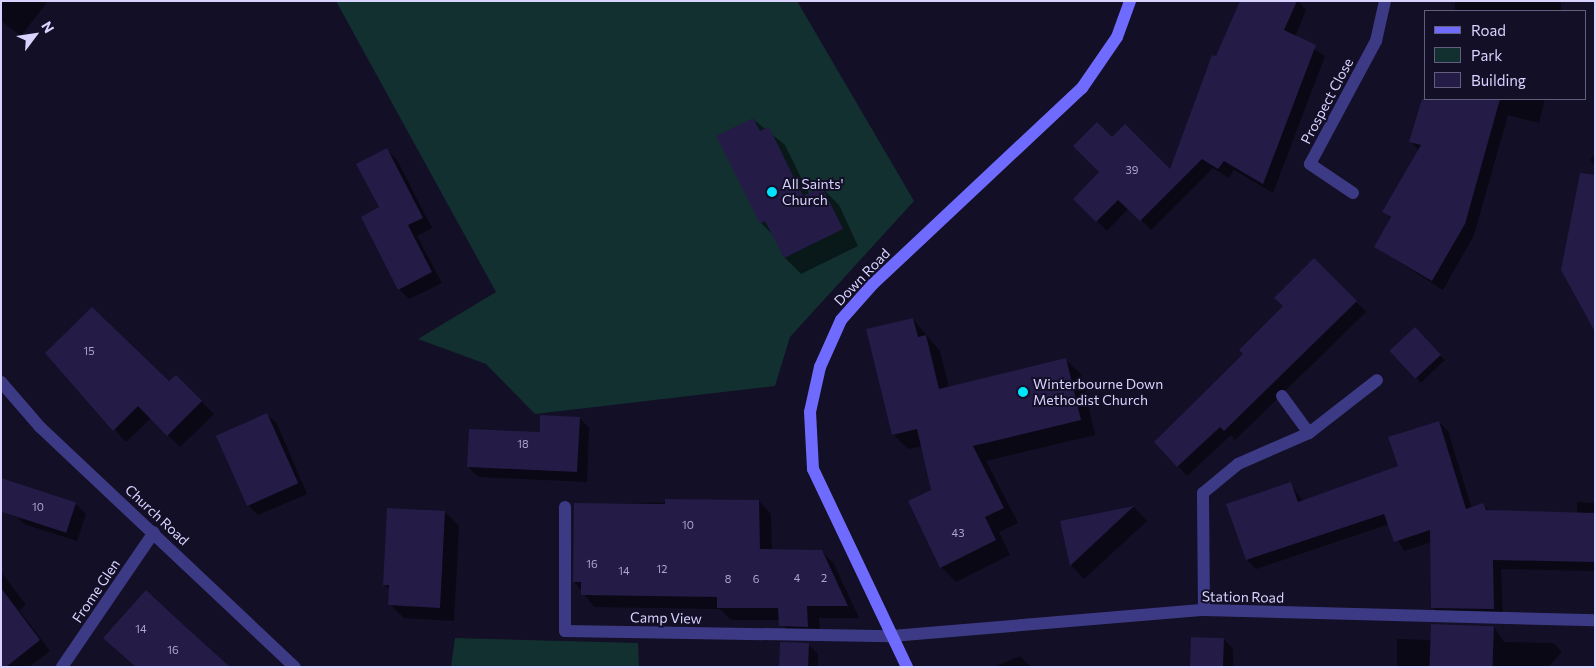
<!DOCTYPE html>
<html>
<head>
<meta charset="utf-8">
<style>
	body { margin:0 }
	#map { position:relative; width:1596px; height:668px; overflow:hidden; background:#130f26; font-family:Commissioner,sans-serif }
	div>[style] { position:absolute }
	.green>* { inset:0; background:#12302f }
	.shadow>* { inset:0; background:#0007; transform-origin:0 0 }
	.building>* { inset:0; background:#241b47; transform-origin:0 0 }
	.street>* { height:12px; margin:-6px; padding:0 6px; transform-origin:6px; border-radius:6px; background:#3d3a85 }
	.secondary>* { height:12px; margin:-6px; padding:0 6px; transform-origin:6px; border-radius:6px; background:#6f6bff }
	.dots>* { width:14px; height:14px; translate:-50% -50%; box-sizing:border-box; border:2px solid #130f26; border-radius:50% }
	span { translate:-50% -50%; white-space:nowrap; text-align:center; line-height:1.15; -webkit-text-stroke:4px #130f26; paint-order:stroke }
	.number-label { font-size:11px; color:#aca6d1 }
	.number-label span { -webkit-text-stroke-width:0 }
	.street-label { font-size:14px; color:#d9d4ff }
	.poi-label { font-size:14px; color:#d9d4ff }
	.left { translate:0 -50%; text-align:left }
	.frame { position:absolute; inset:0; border:2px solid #d9d4ff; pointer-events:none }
	.legend { position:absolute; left:1424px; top:10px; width:162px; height:90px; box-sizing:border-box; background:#130f26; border:1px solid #625e7d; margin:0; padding:6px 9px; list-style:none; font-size:15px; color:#d9d4ff }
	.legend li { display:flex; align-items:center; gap:10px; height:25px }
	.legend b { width:25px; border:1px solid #625e7d }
	.north { position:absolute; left:10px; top:10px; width:50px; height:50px; -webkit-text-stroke:4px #130f26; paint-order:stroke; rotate:59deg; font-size:14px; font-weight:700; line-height:20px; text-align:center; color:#d9d4ff }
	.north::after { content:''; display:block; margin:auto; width:18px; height:22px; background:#d9d4ff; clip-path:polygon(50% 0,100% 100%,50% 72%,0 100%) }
</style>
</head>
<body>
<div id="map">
	<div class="green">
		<div style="clip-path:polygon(336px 1px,797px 1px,914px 201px,790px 337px,775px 386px,535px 414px,486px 364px,418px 339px,496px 292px)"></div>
		<div style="clip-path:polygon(455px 638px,638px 643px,639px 667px,451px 667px)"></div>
	</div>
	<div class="shadow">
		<div style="clip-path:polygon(1px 1px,48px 1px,21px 36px,1px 21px)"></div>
		<div style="clip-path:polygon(1242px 1px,1298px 1px,1306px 10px,1295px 37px,1325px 56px,1273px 193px,1234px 170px,1229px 178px,1213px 168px,1151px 230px,1129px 208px,1107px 231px,1075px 199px,1101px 172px,1112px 139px,1171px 171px)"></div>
		<div style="left:1455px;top:1px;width:106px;height:10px"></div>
		<div style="clip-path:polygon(1430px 99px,1545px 99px,1539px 123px,1508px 115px,1474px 235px,1443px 290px,1375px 247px,1391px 219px,1384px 212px,1419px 150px,1411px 142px)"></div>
		<div style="clip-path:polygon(753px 119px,785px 145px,809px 194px,822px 188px,839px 205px,858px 246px,801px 274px,785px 258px,775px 237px,761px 223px)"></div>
		<div style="clip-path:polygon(387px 150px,397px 160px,432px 228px,417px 236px,442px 283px,409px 299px,399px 289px,380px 208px)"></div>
		<div style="clip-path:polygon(1595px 155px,1595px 167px,1590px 159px)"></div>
		<div style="clip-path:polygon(1314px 260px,1366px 312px,1235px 440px,1231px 435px,1187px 476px,1178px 466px,1245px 354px,1284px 306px)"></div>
		<div style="clip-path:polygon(913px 319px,940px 351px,949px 388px,1066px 360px,1081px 374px,1095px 435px,986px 461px,1018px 523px,999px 532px,1010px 555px,956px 582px,941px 567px,933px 490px,922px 446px,908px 449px,893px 434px)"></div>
		<div style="left:1415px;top:329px;width:43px;height:33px;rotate:46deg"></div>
		<div style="clip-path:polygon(46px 353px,169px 382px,176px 376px,214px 414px,180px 447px,151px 418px,126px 442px)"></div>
		<div style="clip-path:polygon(267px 414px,277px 424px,307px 494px,258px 515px,248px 505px)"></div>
		<div style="clip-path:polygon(579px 418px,589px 428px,587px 482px,479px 477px,468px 467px)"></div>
		<div style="clip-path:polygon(1439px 422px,1448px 431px,1472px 509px,1482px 504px,1490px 511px,1577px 513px,1577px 502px,1595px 503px,1595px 571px,1501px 569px,1503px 618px,1441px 616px,1432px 607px,1432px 542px,1404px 551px,1389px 524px,1256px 569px,1247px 560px,1291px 484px,1303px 501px,1399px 467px)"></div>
		<div style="clip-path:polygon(43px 493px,76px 504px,86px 514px,77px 541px,24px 524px,15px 514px)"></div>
		<div style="clip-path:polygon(759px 501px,771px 514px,772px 550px,821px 551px,834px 564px,859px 618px,819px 618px,820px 639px,793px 638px,780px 620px,731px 620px,720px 609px,594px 607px,574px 581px,575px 504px)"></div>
		<div style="clip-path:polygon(1134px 507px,1147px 521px,1084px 579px,1071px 565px,1062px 522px)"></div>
		<div style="clip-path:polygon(445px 512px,459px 526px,454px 621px,404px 618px,390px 604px,390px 590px,384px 584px)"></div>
		<div style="clip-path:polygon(1px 572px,26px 605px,19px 610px,50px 651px,29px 667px,1px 667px)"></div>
		<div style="clip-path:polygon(1494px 627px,1504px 642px,1553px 643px,1562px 652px,1548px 667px,1397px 667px,1397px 639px,1432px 640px)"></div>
		<div style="clip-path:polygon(1224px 639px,1233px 649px,1233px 667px,1191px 667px)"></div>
		<div style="clip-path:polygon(808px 644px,818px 654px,818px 667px,781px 667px)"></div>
		<div style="clip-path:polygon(1020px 656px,1031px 667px,994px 667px)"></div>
	</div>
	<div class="building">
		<div style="clip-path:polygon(1240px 1px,1297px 1px,1284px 30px,1316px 45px,1263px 184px,1224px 161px,1218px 169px,1202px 159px,1140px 221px,1118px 200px,1096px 222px,1073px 199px,1099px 172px,1073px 146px,1097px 122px,1112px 137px,1125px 124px,1170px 169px,1212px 55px,1216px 56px)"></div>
		<div style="clip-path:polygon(1422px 99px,1500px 99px,1465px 224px,1432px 281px,1374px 247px,1391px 217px,1382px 212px,1421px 145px,1409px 142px)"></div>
		<div style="clip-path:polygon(753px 118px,760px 131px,769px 127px,803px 196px,822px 187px,843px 229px,784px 258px,765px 221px,760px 224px,716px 136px)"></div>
		<div style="clip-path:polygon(387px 148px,423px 218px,408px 225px,432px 272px,398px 290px,361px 217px,379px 207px,356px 164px)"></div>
		<div style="clip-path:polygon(1580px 173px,1595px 175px,1595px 332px,1561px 270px)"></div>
		<div style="clip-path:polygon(1314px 258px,1357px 301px,1224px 431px,1220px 427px,1177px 467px,1154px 442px,1243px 354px,1239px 350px,1283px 306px,1274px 298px)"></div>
		<div style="clip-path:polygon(92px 307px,169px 381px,176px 375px,202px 401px,167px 436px,138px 406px,113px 431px,45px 353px)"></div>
		<div style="clip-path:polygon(913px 318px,918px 337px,926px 335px,939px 389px,1066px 358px,1081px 420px,973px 446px,1004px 508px,985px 517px,996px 540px,940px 568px,908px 501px,931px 490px,917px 429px,892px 435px,866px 329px)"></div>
		<div style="left:1415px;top:327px;width:38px;height:35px;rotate:47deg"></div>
		<div style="left:267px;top:413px;width:77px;height:56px;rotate:66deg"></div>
		<div style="clip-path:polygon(540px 415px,580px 417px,577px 472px,467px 467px,469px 429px,540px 432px)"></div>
		<div style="clip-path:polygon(1439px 421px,1466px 509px,1483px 503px,1486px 510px,1595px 513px,1595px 562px,1493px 560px,1494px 609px,1431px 608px,1430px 530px,1394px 542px,1384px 514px,1246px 560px,1226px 504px,1291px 482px,1298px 502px,1398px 466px,1388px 437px)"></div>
		<div style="left:1px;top:478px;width:79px;height:32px;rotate:18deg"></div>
		<div style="clip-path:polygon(665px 499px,759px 500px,760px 549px,822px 550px,848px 606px,807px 606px,808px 627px,779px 626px,778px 608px,717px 608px,717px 597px,581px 595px,581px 582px,573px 582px,574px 503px,665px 504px)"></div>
		<div style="clip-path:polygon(1134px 506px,1070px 566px,1060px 521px)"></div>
		<div style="clip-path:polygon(387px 508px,445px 511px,440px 608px,388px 605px,389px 585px,383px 585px)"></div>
		<div style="clip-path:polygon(1px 588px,40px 640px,6px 667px,1px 667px)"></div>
		<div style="clip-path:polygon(146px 590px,178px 620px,230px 667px,136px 667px,103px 638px)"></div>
		<div style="left:1431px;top:624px;width:63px;height:43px;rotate:2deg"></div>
		<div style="left:1191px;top:637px;width:33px;height:30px;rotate:2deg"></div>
		<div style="left:780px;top:642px;width:29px;height:25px;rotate:2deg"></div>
	</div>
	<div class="street">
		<div style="left:1353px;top:193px;width:52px;rotate:-146deg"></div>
		<div style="left:1310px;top:164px;width:140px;rotate:-61.8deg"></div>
		<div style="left:1376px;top:41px;width:41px;rotate:-77.3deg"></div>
		<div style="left:1px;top:382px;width:60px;rotate:49.1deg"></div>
		<div style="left:40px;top:427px;width:350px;rotate:43.3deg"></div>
		<div style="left:1282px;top:396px;width:46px;rotate:53.9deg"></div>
		<div style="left:565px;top:507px;width:124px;rotate:90deg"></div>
		<div style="left:565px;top:631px;width:327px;rotate:0.9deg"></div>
		<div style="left:892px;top:636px;width:313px;rotate:-4.8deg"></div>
		<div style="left:1204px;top:610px;width:391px;rotate:1.5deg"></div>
		<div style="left:1204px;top:610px;width:117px;rotate:-90.5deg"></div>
		<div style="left:1203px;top:493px;width:45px;rotate:-39.6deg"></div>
		<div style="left:1238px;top:464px;width:77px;rotate:-23.6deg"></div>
		<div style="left:1309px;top:433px;width:86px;rotate:-37.9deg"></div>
		<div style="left:62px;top:667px;width:163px;rotate:-55.7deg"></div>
	</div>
	<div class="secondary">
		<div style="left:907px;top:667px;width:219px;rotate:-115.4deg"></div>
		<div style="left:813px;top:469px;width:57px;rotate:-93deg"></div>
		<div style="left:810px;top:412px;width:46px;rotate:-77.5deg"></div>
		<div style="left:820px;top:367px;width:51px;rotate:-65.9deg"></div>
		<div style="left:841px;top:320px;width:48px;rotate:-48.4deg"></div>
		<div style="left:873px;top:284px;width:287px;rotate:-43.2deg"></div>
		<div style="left:1082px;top:88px;width:62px;rotate:-55.5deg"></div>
		<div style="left:1117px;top:37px;width:38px;rotate:-70deg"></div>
	</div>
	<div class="dots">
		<div style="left:772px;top:192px;background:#00e5ff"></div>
		<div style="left:1023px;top:392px;background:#00e5ff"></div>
	</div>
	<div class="number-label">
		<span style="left:1132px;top:170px">39</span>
		<span style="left:89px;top:351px">15</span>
		<span style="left:523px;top:444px">18</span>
		<span style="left:38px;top:507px">10</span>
		<span style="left:688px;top:525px">10</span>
		<span style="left:958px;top:533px">43</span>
		<span style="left:592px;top:564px">16</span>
		<span style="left:662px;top:569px">12</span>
		<span style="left:624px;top:571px">14</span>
		<span style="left:797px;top:578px">4</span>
		<span style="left:824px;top:578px">2</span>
		<span style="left:728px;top:579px">8</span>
		<span style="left:756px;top:579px">6</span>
		<span style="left:141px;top:629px">14</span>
		<span style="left:173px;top:650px">16</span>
	</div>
	<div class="street-label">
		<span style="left:1327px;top:101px;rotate:-62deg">Prospect Close</span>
		<span style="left:862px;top:277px;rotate:-46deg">Down Road</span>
		<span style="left:157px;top:515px;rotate:43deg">Church Road</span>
		<span style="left:96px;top:591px;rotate:-56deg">Frome Glen</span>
		<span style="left:1243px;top:597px;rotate:1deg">Station Road</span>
		<span style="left:666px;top:618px;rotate:1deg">Camp View</span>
	</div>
	<div class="poi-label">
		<span class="left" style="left:782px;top:192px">All Saints'<br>Church</span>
		<span class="left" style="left:1033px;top:392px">Winterbourne Down<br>Methodist Church</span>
	</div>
	<div class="frame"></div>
	<ul class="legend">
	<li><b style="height:6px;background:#6f6bff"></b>Road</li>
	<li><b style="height:14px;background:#12302f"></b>Park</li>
	<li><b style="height:14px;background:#241b47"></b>Building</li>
	</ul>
	<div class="north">N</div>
</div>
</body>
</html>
